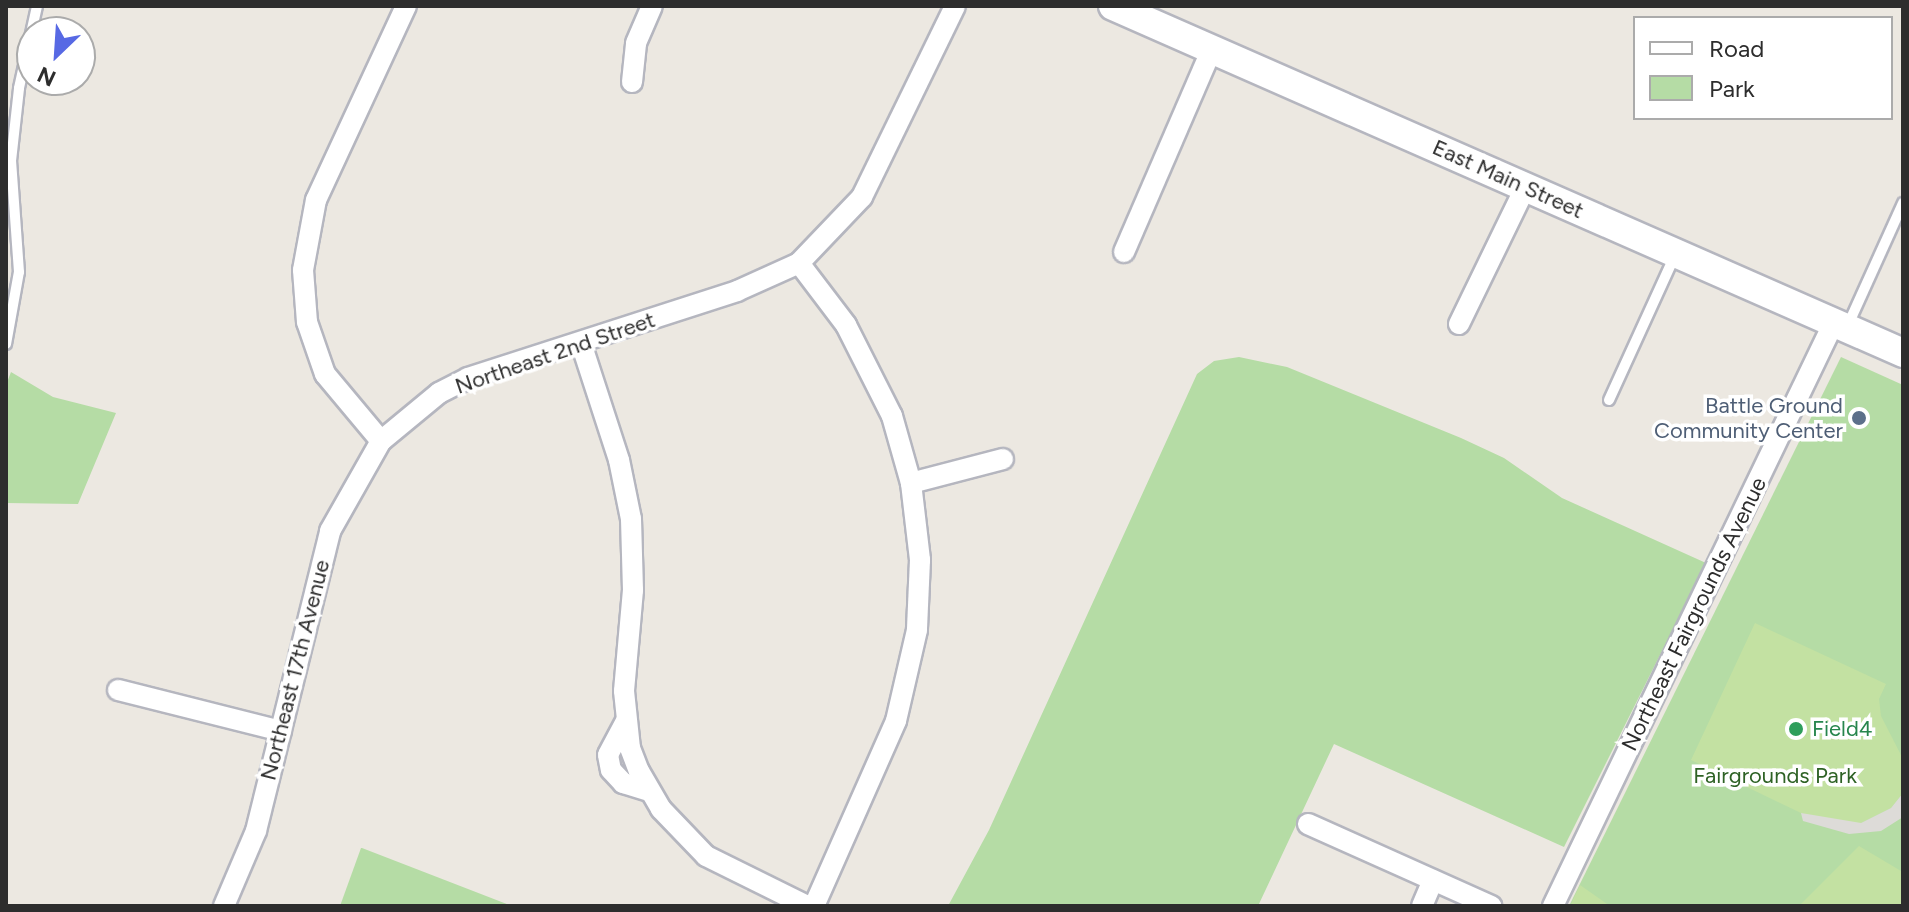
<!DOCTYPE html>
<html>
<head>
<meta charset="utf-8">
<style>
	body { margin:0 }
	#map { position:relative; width:1909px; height:912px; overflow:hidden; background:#ece8e1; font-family:Figtree,sans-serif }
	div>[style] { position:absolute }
	.green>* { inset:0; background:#b5dca5 }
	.pitch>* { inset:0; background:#c3e1a2 }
	.plaza>* { inset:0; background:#dddbd8 }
	.roads { filter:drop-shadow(2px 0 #b5b6bf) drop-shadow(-2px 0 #b5b6bf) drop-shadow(0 2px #b5b6bf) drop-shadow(0 -2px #b5b6bf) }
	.lane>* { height:10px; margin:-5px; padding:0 5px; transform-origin:5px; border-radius:5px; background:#fff }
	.street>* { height:20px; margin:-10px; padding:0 10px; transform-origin:10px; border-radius:10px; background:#fff }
	.secondary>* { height:28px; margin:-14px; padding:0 14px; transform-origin:14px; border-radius:14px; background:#fff }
	.dots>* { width:22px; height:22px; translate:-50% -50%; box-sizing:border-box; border:4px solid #fff; border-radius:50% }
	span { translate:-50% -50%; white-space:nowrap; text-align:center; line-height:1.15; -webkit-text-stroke:7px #fff; paint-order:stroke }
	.street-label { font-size:22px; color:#2d2d2d }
	.service-label { font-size:22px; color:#4e5e75 }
	.right { translate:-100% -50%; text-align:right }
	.leisure-label { font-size:22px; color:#27864d }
	.left { translate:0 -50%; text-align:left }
	.park-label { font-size:22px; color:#2e6225 }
	.frame { position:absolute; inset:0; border:8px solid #2d2d2d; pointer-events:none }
	.legend { position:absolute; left:1633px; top:16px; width:260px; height:104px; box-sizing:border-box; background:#fff; border:2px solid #ababab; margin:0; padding:10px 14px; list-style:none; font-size:24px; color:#2d2d2d }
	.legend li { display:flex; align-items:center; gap:16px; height:40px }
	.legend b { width:40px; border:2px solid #ababab }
	.north { position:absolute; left:16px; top:16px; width:80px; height:80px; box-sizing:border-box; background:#fff; border:2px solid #ababab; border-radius:50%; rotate:205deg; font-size:22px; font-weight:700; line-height:32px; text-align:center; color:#2d2d2d }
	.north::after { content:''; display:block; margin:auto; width:28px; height:36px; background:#5769e4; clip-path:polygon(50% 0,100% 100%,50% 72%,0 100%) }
</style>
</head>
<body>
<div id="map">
	<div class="green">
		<div style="clip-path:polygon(1239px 357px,1287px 367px,1461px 438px,1504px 458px,1562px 498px,1706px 563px,1564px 847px,1334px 744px,1258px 906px,948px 906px,989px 830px,1197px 374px,1214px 361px)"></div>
		<div style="clip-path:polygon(1841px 357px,1903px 385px,1903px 906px,1569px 906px)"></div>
		<div style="clip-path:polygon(11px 372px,53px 397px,116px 413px,78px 504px,6px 503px,6px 385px)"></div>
		<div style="clip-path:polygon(361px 848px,362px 848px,512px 906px,340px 906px)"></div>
	</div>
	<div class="pitch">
		<div style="clip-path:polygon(1755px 623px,1886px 684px,1879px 699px,1881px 716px,1903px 759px,1903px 793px,1891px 808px,1861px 823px,1839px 823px,1801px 813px,1691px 760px)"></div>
		<div style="clip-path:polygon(1859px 846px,1901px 871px,1903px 906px,1799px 906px)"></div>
		<div style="clip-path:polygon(1580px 885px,1610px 906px,1611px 906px,1570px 906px)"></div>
	</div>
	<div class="plaza">
		<div style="clip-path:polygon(1903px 793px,1903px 817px,1881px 831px,1849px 834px,1803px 821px,1801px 813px,1861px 823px,1891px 808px)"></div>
	</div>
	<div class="roads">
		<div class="lane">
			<div style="left:1848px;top:325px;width:134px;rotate:-65.7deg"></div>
			<div style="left:6px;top:344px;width:73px;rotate:-79.8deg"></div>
			<div style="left:19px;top:272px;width:111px;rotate:-94.1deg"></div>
			<div style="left:11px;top:161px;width:73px;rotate:-83.7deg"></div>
			<div style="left:19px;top:88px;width:84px;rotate:-77.6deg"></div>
			<div style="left:1609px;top:400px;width:159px;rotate:-65.5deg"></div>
		</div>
		<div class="street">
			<div style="left:632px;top:82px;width:39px;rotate:-84deg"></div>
			<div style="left:636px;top:43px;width:40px;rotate:-66.6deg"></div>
			<div style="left:1124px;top:252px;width:221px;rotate:-66.6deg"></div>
			<div style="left:799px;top:263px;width:78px;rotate:52.8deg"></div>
			<div style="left:846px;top:325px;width:102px;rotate:63.2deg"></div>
			<div style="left:892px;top:416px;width:70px;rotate:74.2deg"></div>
			<div style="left:911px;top:483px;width:78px;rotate:83.3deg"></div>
			<div style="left:920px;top:560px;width:70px;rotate:92.5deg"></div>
			<div style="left:917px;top:630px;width:93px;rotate:103deg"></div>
			<div style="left:896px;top:721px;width:202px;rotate:113.9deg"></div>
			<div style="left:1459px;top:324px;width:153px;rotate:-64.1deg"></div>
			<div style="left:581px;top:343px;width:123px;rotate:72deg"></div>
			<div style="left:619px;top:460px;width:60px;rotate:78.5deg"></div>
			<div style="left:631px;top:519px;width:71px;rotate:88.4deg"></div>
			<div style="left:633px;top:590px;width:101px;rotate:95.1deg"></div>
			<div style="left:624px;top:691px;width:57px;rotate:84deg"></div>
			<div style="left:630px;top:748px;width:25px;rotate:69deg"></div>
			<div style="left:639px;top:771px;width:44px;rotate:59.9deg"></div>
			<div style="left:661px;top:809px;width:65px;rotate:46.2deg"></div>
			<div style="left:706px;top:856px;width:113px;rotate:26.3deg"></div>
			<div style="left:381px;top:441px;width:87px;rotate:-129.9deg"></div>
			<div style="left:325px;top:374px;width:55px;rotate:-109.1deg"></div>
			<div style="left:307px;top:322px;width:52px;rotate:-94.4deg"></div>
			<div style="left:303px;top:270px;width:71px;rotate:-79.5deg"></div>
			<div style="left:316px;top:200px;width:214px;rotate:-65.1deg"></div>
			<div style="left:911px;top:483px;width:95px;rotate:-14.6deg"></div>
			<div style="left:118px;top:690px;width:168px;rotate:14.1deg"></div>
			<div style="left:626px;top:721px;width:38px;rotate:118deg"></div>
			<div style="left:608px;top:755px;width:15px;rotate:79deg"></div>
			<div style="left:611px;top:770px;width:18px;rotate:47deg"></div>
			<div style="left:623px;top:783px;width:27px;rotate:17deg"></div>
			<div style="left:1308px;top:824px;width:201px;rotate:24.1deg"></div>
			<div style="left:224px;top:906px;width:82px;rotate:-66.9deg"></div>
			<div style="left:256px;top:831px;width:309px;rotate:-76.1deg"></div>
			<div style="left:330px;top:531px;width:103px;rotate:-60.5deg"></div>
			<div style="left:381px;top:441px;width:75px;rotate:-39.6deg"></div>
			<div style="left:439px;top:393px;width:33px;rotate:-27deg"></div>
			<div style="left:468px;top:378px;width:283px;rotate:-17.9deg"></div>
			<div style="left:737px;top:291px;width:68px;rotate:-24.3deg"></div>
			<div style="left:799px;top:263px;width:91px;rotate:-46.3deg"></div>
			<div style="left:862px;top:197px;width:212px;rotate:-64deg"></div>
			<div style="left:1422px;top:906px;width:28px;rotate:-67deg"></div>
			<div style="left:1553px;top:906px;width:648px;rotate:-64.3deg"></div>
		</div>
		<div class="secondary">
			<div style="left:1113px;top:6px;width:863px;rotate:23.71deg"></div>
		</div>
	</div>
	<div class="dots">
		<div style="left:1859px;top:418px;background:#5c6f8a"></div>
		<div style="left:1796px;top:729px;background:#2e9e5b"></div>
	</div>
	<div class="street-label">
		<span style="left:1508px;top:179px;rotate:24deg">East Main Street</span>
		<span style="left:555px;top:353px;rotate:-19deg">Northeast 2nd Street</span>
		<span style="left:1694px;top:614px;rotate:-64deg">Northeast Fairgrounds Avenue</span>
		<span style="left:295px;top:670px;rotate:-76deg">Northeast 17th Avenue</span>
	</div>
	<div class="service-label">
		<span class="right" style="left:1843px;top:418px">Battle Ground<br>Community Center</span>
	</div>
	<div class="leisure-label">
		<span class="left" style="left:1812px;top:729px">Field4</span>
	</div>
	<div class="park-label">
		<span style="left:1775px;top:776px">Fairgrounds Park</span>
	</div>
	<div class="frame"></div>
	<ul class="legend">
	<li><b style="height:10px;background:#fff"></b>Road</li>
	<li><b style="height:22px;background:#b5dca5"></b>Park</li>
	</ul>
	<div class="north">N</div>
</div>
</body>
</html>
